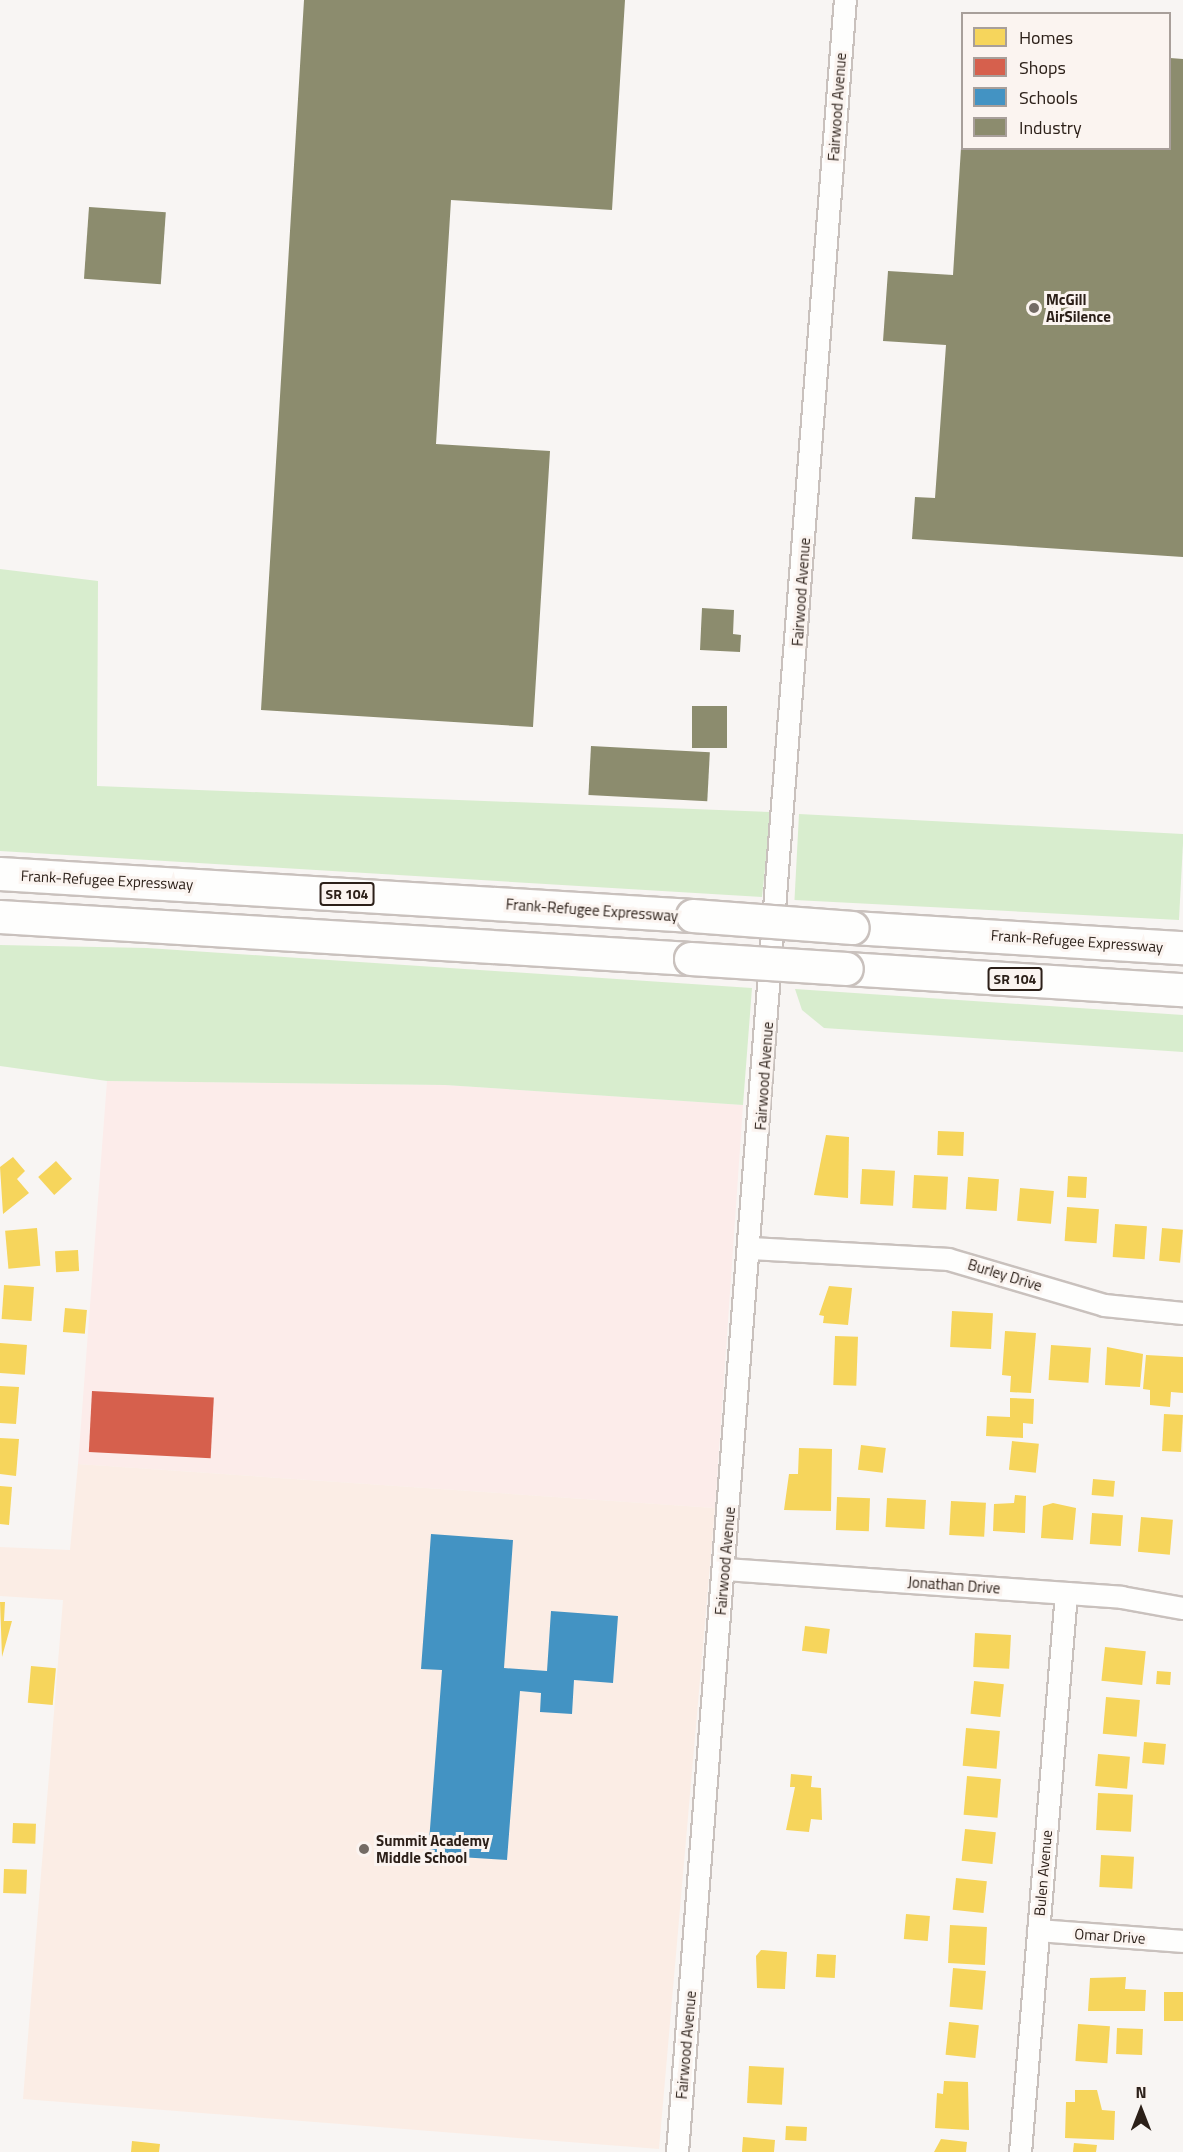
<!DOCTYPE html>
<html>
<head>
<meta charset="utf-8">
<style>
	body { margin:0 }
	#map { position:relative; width:1183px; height:2152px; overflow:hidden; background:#f8f5f3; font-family:"Titillium Web",sans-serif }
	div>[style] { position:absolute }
	.commercial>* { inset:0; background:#fcecea }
	.education>* { inset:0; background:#fbede5 }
	.green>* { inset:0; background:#d8edce; transform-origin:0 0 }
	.homes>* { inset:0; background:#f6d55c; transform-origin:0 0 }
	.shops>* { inset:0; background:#d6604d; transform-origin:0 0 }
	.schools>* { inset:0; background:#4393c3 }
	.industry>* { inset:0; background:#8c8c6e; transform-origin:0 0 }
	.roads { filter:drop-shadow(2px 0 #c9c1bd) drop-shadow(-2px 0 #c9c1bd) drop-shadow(0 2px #c9c1bd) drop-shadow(0 -2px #c9c1bd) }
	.minor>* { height:21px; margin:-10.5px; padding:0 10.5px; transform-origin:10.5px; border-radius:10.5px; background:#fefefd }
	.highway>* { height:32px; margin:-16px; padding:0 16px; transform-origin:16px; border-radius:16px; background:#fefefd }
	.bridges { filter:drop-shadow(2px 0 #c9c1bd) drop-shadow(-2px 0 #c9c1bd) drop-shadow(0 2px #c9c1bd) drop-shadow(0 -2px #c9c1bd) }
	.highway-bridge>* { height:32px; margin:-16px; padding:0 16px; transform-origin:16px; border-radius:16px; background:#fefefd }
	.dots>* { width:16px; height:16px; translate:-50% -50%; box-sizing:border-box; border:3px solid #fbf4f0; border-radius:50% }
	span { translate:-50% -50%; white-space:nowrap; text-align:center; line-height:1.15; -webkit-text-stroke:6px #fbf4f0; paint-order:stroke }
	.shield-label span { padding:2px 4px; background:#fbf4f0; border:2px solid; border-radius:4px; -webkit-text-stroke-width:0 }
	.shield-label { font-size:14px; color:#2c2019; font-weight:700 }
	.street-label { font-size:15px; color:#2c2019 }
	.poi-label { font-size:15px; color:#2c2019; font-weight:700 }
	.left { translate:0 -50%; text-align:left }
	.legend { position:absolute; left:961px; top:12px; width:210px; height:138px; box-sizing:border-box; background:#fbf4f0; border:2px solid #a89f9a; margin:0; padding:8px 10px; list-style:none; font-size:18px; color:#2c2019 }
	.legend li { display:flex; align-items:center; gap:12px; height:30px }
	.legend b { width:30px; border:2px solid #a89f9a }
	.north { position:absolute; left:1111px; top:2080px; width:60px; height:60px; -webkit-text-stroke:4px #fbf4f0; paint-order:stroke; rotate:0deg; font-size:16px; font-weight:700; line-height:24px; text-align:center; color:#2c2019 }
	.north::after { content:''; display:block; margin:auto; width:21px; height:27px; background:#2c2019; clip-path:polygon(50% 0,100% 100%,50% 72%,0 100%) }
</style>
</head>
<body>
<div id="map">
	<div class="commercial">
		<div style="clip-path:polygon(107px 1081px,445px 1085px,743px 1105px,715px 1508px,78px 1464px)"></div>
	</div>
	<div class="education">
		<div style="clip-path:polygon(78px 1464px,715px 1508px,659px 2149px,23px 2099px,63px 1600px,0 1596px,0 1547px,70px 1550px)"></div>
	</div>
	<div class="green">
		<div style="clip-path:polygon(0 569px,98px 581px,97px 786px,771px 812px,762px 897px,0 851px)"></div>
		<div style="left:799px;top:814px;width:385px;height:86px;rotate:3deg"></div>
		<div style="clip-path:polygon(0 945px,147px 948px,752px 988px,743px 1105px,445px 1085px,107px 1081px,0 1066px)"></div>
		<div style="clip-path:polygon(795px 989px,1183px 1015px,1183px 1052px,824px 1028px,802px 1010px)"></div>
	</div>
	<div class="homes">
		<div style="left:938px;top:1131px;width:26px;height:24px;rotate:2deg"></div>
		<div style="clip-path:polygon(826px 1135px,849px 1137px,848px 1198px,814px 1195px)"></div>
		<div style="clip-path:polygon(13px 1157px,25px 1171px,17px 1179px,29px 1193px,3px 1214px,0 1167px)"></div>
		<div style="left:56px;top:1161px;width:24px;height:24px;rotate:48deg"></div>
		<div style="left:862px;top:1169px;width:33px;height:35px;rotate:3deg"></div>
		<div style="left:914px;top:1175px;width:34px;height:33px;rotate:3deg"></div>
		<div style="left:1068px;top:1176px;width:19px;height:21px;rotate:3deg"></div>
		<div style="left:968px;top:1177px;width:31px;height:32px;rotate:4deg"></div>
		<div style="left:1020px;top:1188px;width:34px;height:33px;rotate:5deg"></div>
		<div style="left:1067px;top:1207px;width:32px;height:34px;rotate:4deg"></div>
		<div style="left:1115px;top:1224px;width:32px;height:33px;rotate:4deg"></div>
		<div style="left:37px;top:1228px;width:38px;height:32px;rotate:85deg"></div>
		<div style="left:1162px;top:1228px;width:21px;height:33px;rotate:5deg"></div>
		<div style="left:78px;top:1250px;width:21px;height:23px;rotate:87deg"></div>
		<div style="left:4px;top:1285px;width:30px;height:34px;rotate:4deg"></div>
		<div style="clip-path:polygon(829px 1286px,852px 1288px,848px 1325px,823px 1323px,824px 1316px,819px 1315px)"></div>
		<div style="left:65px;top:1308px;width:22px;height:24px;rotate:5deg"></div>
		<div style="left:952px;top:1311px;width:41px;height:36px;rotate:3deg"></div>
		<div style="clip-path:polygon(1005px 1331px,1036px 1333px,1031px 1393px,1010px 1392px,1011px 1376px,1002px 1375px)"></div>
		<div style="left:835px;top:1336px;width:23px;height:49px;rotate:2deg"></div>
		<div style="left:0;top:1343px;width:27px;height:30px;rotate:4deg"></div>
		<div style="left:1051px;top:1345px;width:40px;height:35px;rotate:4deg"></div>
		<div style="clip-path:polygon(1107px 1347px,1143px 1354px,1140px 1387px,1105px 1385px)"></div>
		<div style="clip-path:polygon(1146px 1355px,1183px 1357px,1183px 1393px,1171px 1392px,1170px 1407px,1150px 1405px,1150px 1390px,1143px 1389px)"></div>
		<div style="clip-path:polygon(0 1386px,19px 1387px,16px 1424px,0 1423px)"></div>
		<div style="clip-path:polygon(1010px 1398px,1034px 1399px,1033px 1424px,1023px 1423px,1023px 1438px,986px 1436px,987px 1416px,1010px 1417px)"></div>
		<div style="left:1164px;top:1414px;width:19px;height:37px;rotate:3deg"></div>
		<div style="clip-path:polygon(0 1438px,19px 1439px,16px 1476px,0 1474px)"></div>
		<div style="left:1012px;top:1441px;width:27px;height:29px;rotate:6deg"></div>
		<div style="left:861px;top:1445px;width:25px;height:25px;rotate:7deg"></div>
		<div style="clip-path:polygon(799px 1448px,832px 1449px,831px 1511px,784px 1510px,789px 1474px,798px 1474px)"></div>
		<div style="left:1093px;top:1479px;width:22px;height:16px;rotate:5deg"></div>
		<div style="clip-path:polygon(0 1486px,12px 1487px,9px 1525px,0 1524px)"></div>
		<div style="clip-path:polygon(1015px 1495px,1026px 1496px,1025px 1533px,993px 1531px,994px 1504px,1014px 1503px)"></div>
		<div style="left:837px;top:1497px;width:33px;height:33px;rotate:2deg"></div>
		<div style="left:887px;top:1498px;width:39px;height:29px;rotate:3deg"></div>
		<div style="left:951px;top:1501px;width:35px;height:34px;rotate:3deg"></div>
		<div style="clip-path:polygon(1053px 1503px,1076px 1508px,1073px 1540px,1041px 1538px,1043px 1506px)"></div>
		<div style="left:1092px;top:1513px;width:31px;height:31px;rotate:4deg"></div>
		<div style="left:1141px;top:1517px;width:32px;height:35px;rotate:5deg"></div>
		<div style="clip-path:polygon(0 1602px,5px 1602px,4px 1621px,12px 1621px,2px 1657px)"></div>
		<div style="left:805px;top:1626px;width:25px;height:25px;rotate:7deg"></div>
		<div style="left:975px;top:1633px;width:36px;height:34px;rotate:3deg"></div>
		<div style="left:1105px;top:1647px;width:41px;height:34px;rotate:6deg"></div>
		<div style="left:31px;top:1666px;width:25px;height:37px;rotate:5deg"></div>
		<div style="left:1157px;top:1671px;width:14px;height:13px;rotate:4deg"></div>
		<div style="left:974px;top:1681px;width:30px;height:33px;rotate:6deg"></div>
		<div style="left:1106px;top:1697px;width:34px;height:37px;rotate:5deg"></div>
		<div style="left:966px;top:1728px;width:34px;height:38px;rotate:5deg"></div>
		<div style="left:1144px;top:1742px;width:22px;height:21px;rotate:5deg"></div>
		<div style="left:1098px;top:1754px;width:32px;height:32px;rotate:5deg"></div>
		<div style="clip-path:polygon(791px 1774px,812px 1776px,811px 1787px,821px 1788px,822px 1820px,811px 1819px,809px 1832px,786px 1830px,795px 1787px,790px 1787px)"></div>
		<div style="left:967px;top:1776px;width:34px;height:39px;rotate:5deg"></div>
		<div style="left:1098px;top:1793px;width:35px;height:37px;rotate:3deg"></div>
		<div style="left:13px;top:1823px;width:23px;height:20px;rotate:2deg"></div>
		<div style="left:965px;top:1829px;width:31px;height:32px;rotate:6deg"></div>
		<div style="left:1101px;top:1855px;width:33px;height:32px;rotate:3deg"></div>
		<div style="left:4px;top:1869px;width:23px;height:24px;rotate:2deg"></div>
		<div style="left:956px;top:1878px;width:31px;height:32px;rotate:6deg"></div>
		<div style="left:906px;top:1914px;width:24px;height:25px;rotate:5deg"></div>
		<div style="left:950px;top:1925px;width:37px;height:38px;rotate:3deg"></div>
		<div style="clip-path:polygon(761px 1950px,787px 1952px,785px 1989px,757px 1988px,756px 1956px)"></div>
		<div style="left:817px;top:1954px;width:19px;height:23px;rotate:3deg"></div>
		<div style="left:953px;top:1968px;width:33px;height:39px;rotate:5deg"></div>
		<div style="clip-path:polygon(1126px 1977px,1125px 1989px,1146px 1990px,1145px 2011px,1088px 2011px,1090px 1978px)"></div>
		<div style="left:1183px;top:1992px;width:29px;height:19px;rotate:90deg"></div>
		<div style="left:949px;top:2022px;width:30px;height:33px;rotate:6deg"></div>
		<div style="left:1078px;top:2024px;width:32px;height:37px;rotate:4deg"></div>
		<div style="left:1117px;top:2028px;width:26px;height:26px;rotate:2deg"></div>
		<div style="left:749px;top:2066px;width:35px;height:37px;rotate:3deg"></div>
		<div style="clip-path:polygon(944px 2081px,968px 2082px,969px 2130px,935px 2128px,937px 2093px,943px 2094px)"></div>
		<div style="clip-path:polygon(1075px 2090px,1097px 2090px,1102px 2110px,1115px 2111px,1114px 2140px,1065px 2138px,1066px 2102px,1075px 2102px)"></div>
		<div style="left:786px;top:2126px;width:21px;height:14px;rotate:3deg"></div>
		<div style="clip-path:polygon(743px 2137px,775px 2140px,774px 2152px,742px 2152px)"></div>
		<div style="clip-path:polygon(941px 2139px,967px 2142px,966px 2152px,934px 2152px)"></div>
		<div style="clip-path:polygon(132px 2141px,160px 2144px,159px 2152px,131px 2152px)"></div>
		<div style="clip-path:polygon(1074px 2143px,1097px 2145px,1096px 2152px,1073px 2152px)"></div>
	</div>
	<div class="shops">
		<div style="left:92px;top:1391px;width:122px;height:61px;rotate:3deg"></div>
	</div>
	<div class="schools">
		<div style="clip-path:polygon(431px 1534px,513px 1540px,504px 1668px,547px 1671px,551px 1611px,618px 1616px,613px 1683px,574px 1680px,572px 1714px,540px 1712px,541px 1693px,520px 1691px,507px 1860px,428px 1855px,442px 1670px,421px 1669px)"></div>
	</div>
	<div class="industry">
		<div style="clip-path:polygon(304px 0,625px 0,612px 210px,451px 200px,436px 444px,550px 451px,533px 727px,261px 710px)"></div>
		<div style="clip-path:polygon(1170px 58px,1183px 59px,1183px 557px,912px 539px,915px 497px,935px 498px,946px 345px,883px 341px,888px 271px,953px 275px,961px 148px,1170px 148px)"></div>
		<div style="left:89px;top:207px;width:77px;height:72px;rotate:4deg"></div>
		<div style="clip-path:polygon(702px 608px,734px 610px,733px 634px,741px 635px,740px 652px,700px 650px)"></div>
		<div style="left:692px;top:706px;width:35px;height:42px"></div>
		<div style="left:591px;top:746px;width:119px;height:49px;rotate:3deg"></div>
	</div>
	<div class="roads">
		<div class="minor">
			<div style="left:752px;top:1248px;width:196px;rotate:3.2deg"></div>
			<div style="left:948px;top:1259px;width:163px;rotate:16.4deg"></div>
			<div style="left:1104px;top:1305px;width:79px;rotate:5.8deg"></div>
			<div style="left:725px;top:1569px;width:397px;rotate:4deg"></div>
			<div style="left:1121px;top:1597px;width:63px;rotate:10.1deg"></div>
			<div style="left:1038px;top:1930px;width:145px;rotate:4.3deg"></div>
			<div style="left:677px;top:2152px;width:2159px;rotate:-85.54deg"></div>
			<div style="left:1020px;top:2152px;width:561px;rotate:-85.3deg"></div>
		</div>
		<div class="highway">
			<div style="left:0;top:874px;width:694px;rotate:3.47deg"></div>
			<div style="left:0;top:917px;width:692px;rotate:3.48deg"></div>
			<div style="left:853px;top:928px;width:331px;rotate:3.5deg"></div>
			<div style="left:847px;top:969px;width:337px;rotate:3.6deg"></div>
		</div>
	</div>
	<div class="bridges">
		<div class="highway-bridge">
			<div style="left:693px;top:916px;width:160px;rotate:4.3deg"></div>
			<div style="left:691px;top:959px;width:156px;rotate:3.7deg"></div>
		</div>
	</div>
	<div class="dots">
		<div style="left:1034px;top:308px;background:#736b65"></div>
		<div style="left:364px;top:1849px;background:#736b65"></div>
	</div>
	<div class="shield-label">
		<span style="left:347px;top:894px">SR 104</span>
		<span style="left:1015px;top:979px">SR 104</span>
	</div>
	<div class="street-label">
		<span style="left:837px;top:107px;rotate:-86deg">Fairwood Avenue</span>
		<span style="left:801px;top:592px;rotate:-86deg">Fairwood Avenue</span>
		<span style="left:107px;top:880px;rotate:3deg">Frank-Refugee Expressway</span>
		<span style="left:592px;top:910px;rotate:4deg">Frank-Refugee Expressway</span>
		<span style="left:1077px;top:941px;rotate:4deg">Frank-Refugee Expressway</span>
		<span style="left:764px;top:1076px;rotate:-86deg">Fairwood Avenue</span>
		<span style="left:1005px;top:1275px;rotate:17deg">Burley Drive</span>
		<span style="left:725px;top:1561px;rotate:-85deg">Fairwood Avenue</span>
		<span style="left:954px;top:1585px;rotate:4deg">Jonathan Drive</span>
		<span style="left:1043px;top:1873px;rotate:-85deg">Bulen Avenue</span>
		<span style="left:1110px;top:1936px;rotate:4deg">Omar Drive</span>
		<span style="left:686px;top:2045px;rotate:-85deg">Fairwood Avenue</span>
	</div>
	<div class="poi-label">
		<span class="left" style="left:1046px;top:308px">McGill<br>AirSilence</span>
		<span class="left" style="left:376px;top:1849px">Summit Academy<br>Middle School</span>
	</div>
	<ul class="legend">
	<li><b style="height:16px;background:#f6d55c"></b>Homes</li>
	<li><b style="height:16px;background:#d6604d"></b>Shops</li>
	<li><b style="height:16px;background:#4393c3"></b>Schools</li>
	<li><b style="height:16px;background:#8c8c6e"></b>Industry</li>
	</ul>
	<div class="north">N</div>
</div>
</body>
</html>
